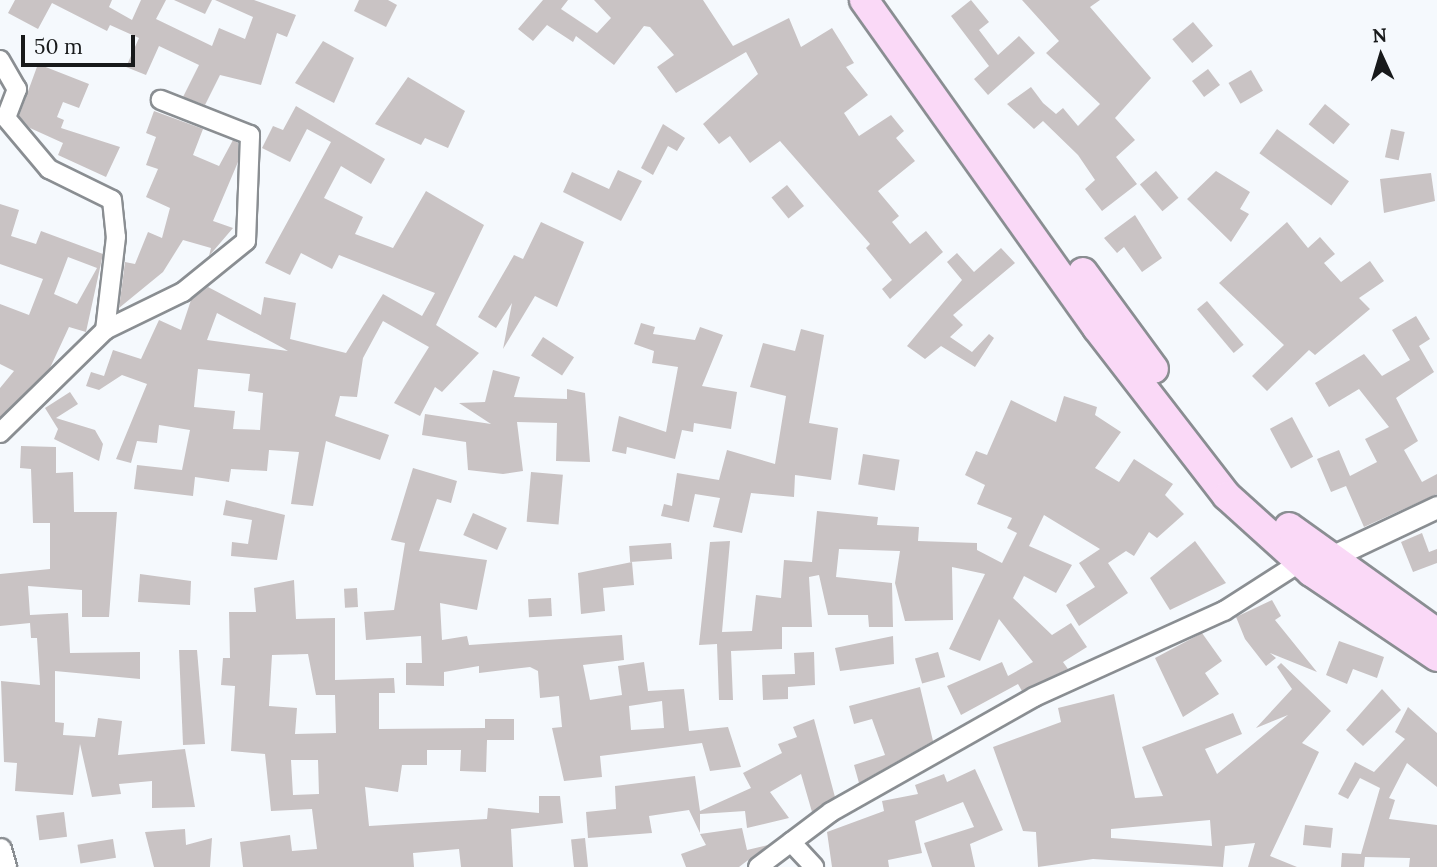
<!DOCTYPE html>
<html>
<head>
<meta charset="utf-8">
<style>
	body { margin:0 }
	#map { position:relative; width:1437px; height:867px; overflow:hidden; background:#f5f9fd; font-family:Lora,serif }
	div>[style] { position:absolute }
	.building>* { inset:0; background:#c9c3c4; transform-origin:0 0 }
	.roads { filter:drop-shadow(2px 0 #8a8e92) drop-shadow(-2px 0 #8a8e92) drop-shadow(0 2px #8a8e92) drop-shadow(0 -2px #8a8e92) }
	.minor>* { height:18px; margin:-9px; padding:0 9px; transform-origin:9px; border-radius:9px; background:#fff }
	.tertiary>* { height:21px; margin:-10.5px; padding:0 10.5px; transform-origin:10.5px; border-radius:10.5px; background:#fff }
	.primary>* { height:28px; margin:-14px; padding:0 14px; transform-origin:14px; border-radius:14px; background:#fad9f7 }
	span { translate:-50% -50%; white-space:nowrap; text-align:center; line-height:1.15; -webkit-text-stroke:6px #f5f9fd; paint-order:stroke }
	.north { position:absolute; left:1346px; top:21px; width:70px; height:70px; -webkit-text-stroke:5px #f5f9fd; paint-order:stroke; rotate:356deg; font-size:19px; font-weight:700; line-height:28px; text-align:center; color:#181a1b }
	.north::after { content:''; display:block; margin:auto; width:24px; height:32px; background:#181a1b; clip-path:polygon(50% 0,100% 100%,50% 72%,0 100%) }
	.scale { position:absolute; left:21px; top:35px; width:114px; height:32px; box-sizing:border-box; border:4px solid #181a1b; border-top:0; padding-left:9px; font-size:21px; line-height:24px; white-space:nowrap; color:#181a1b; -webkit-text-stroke:5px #f5f9fd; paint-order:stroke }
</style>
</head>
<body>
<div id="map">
	<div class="building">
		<div style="clip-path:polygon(15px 0,112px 0,109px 7px,132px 20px,141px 0,166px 0,156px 19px,212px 46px,219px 28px,245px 39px,253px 17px,215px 0,254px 0,296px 15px,287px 37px,277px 33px,261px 85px,220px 75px,205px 105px,183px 97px,199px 65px,159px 46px,146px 75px,126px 67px,139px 38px,110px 25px,107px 31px,52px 3px,38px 29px,8px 13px)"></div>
		<div style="clip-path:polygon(174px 0,212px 0,205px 14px)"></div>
		<div style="clip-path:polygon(359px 0,388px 0,397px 5px,386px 27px,354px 11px)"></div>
		<div style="clip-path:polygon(543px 0,568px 0,561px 9px,597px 33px,611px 18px,594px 0,703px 0,733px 46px,789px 18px,801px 47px,832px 28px,854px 63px,846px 67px,868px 95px,844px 113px,859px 136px,891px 115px,904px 131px,896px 138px,915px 161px,878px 191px,899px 216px,892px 222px,910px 244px,926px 231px,943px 252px,890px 299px,882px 289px,892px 280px,866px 248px,870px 244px,780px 141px,750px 163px,730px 136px,719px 144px,703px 124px,758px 74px,746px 52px,676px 93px,657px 67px,674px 55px,650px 27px,644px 26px,614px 65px,576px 36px,573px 42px,547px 25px,533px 41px,518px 29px)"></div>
		<div style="clip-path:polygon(971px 0,989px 22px,979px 30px,998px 55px,1019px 36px,1035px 53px,988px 95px,974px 79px,989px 66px,951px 16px)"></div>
		<div style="clip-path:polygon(1022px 0,1100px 0,1090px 7px,1151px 78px,1115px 118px,1135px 140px,1116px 157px,1137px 184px,1102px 211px,1085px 189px,1095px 180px,1078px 155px,1043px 121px,1034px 129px,1007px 104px,1031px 87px,1043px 103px,1056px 114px,1063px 108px,1078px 126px,1100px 104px,1046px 53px,1059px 41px)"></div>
		<div style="left:1193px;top:22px;width:31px;height:27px;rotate:50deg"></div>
		<div style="clip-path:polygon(323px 41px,354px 58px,334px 103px,295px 83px)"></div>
		<div style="clip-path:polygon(38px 64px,89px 84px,79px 108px,63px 102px,57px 117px,64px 120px,61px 128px,120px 147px,106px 177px,58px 155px,63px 143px,30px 128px,19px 116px)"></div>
		<div style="left:1208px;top:69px;width:20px;height:20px;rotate:53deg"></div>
		<div style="left:1251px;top:70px;width:24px;height:26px;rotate:60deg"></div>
		<div style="clip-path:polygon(408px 77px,465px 111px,448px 148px,425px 138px,421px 145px,375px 124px)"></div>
		<div style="left:1325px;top:104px;width:32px;height:26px;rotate:39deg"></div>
		<div style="clip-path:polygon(evenodd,296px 106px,385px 159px,371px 184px,341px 166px,324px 198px,363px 217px,355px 234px,393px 248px,426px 191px,484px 225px,436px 325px,479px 353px,442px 392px,435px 387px,420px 416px,394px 403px,429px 347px,383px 321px,363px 358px,357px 397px,340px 396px,335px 416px,389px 435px,380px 460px,326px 441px,313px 506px,291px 504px,299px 452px,269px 450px,267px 471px,231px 469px,229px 482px,195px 477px,193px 496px,134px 489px,137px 465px,182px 470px,190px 430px,159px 425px,157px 443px,137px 441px,131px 463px,116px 459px,147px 384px,122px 375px,99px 390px,86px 386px,91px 372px,104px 376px,113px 350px,141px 359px,159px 320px,181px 330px,191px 300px,208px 287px,261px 315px,264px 297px,296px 303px,290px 339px,346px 353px,383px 294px,422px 316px,435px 293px,339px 255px,332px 269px,301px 253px,290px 275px,265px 263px,331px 142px,307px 129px,290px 162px,262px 148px,273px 126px,283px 130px,296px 106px,217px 313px,283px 348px,288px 351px,207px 340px,217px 313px,296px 106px,198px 369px,250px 374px,248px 391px,263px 393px,260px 430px,233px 429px,235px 411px,194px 407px,198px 369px)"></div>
		<div style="clip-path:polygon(154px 111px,203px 129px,193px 155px,219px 166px,233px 140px,238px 143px,238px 162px,213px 221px,233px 228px,209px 256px,211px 248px,183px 240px,163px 272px,119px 308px,125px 262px,135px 264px,148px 232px,162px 238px,170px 208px,146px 197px,158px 169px,146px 165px,156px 137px,146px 133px)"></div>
		<div style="clip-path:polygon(663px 124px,685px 138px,677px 151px,668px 146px,653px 175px,641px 168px)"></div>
		<div style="left:1277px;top:129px;width:89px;height:30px;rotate:36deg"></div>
		<div style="left:1391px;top:129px;width:14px;height:29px;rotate:12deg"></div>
		<div style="clip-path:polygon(618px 170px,642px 181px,621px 221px,563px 192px,572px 172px,609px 189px)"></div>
		<div style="left:1156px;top:171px;width:35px;height:21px;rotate:50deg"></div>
		<div style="clip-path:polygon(1216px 171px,1250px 192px,1240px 209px,1249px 214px,1231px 242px,1187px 199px)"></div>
		<div style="clip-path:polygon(1431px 173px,1435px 201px,1384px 213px,1380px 179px)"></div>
		<div style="left:787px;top:185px;width:27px;height:20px;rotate:51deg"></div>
		<div style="clip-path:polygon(evenodd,0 204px,19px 210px,11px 236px,36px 244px,41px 231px,103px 254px,86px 332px,69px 327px,50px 368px,0 417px,0 388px,14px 371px,0 364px,0 304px,29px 315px,43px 279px,0 264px,0 204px,68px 257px,97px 268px,77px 304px,54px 294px,68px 257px)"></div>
		<div style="clip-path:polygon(1135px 215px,1162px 258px,1142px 272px,1124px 247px,1117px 253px,1104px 238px)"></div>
		<div style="clip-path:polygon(541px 222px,584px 242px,557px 307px,535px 296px,503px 349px,512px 303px,496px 328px,478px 317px,514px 255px,523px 259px)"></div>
		<div style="clip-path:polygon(1287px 222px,1308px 248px,1320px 237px,1335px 254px,1324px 263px,1341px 282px,1370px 261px,1384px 281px,1359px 298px,1370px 309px,1315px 355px,1309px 350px,1267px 391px,1252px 376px,1284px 345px,1219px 283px)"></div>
		<div style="clip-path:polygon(1001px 248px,1015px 263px,953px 315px,963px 325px,950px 337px,972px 352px,989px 334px,994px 338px,975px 367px,941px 346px,925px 359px,907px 346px,962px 280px,947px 262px,957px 253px,974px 272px)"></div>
		<div style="left:1207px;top:301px;width:57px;height:13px;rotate:50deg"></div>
		<div style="clip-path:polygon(1416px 316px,1430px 339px,1419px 346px,1434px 372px,1396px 398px,1418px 441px,1404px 450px,1422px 482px,1437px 474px,1437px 494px,1364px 527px,1346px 486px,1331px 492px,1317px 459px,1339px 450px,1350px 476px,1377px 462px,1365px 439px,1389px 427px,1359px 389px,1329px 407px,1315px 383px,1364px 354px,1382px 376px,1410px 360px,1392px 330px)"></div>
		<div style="clip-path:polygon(641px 323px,655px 327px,653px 334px,695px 340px,700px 327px,723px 335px,702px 386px,737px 392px,731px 429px,694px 423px,693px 432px,682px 430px,675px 459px,627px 447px,626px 454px,612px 451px,619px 416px,666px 432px,678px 367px,652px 363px,654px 351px,634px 344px)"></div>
		<div style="clip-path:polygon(801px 329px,824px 335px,809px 423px,838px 428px,831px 480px,795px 475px,794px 497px,751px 493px,742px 533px,713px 527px,720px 498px,695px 494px,689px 522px,661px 516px,664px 504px,672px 506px,677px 473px,719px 480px,727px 450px,775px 464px,786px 396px,750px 387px,763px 343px,795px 351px)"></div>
		<div style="left:543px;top:337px;width:37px;height:22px;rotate:33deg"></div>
		<div style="clip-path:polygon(493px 370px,520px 377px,514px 397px,567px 399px,567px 389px,585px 393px,590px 462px,556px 461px,557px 423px,517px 422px,523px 471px,503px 474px,468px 470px,466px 442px,422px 435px,425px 414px,491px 424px,459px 403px,485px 402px)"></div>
		<div style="clip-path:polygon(70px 392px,78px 404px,56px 418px,95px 430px,103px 444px,99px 461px,54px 439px,58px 429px,45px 408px)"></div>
		<div style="clip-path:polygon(1064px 396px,1097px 407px,1095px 415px,1121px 432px,1095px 468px,1119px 482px,1134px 459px,1173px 484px,1165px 495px,1184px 514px,1157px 538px,1149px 532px,1134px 556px,1126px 551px,1108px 563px,1128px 593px,1079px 626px,1066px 605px,1095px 587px,1079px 563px,1100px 549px,1044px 515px,1029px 546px,1072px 565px,1056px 593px,1024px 576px,1013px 598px,1052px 635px,1071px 623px,1087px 647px,1063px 662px,1068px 669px,1022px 691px,1018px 684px,961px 715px,947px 686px,1002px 662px,1008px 676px,1033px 662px,999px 619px,980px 661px,949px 649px,985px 574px,952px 567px,953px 620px,905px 621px,895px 583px,900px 551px,839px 549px,836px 577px,892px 583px,893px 627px,869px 627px,868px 615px,828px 615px,819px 575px,809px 577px,812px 627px,782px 627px,782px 649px,731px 651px,733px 700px,719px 700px,717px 644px,699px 645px,710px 542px,730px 541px,722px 632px,752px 631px,756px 595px,781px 598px,784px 560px,812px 562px,817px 511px,878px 517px,877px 525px,919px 527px,918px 541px,977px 543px,977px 550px,1002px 563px,1017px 533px,1007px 528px,1012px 518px,977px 504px,985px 485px,965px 475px,976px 451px,987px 455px,1011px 400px,1056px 422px)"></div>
		<div style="left:1292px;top:417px;width:45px;height:25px;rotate:62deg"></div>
		<div style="clip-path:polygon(21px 446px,56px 447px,56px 473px,73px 472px,74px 512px,117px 512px,109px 617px,82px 617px,82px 590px,28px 586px,30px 615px,68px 613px,70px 653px,140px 652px,140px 679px,55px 671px,55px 722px,64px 723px,63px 735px,95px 737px,98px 718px,122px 721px,118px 755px,185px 749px,195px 807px,152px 808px,152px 781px,119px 784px,121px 794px,92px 797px,80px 744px,73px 795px,15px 791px,17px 763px,4px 762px,1px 681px,40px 685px,37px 638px,31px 638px,30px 623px,0 626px,0 574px,50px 569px,50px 523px,33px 523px,31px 469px,20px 468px)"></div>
		<div style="left:863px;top:454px;width:37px;height:31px;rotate:9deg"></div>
		<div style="clip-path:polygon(evenodd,413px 468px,457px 481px,451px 503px,437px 499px,419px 551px,487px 560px,477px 610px,440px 603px,442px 640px,467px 636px,469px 645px,622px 635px,624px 660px,583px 665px,590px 700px,622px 695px,618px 666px,644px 662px,648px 691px,684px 689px,689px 731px,728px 727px,741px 767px,710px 771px,702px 743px,600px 756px,602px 777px,564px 781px,552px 728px,562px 727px,559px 696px,540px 698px,538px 671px,530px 667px,479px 673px,479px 666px,444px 672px,444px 686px,406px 685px,406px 663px,422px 663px,421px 636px,366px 640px,364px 612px,394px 610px,405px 543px,391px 540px,413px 468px,662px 701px,664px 728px,631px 730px,629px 706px,662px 701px)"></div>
		<div style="left:531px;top:472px;width:32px;height:50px;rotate:5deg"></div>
		<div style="clip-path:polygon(226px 500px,285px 515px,277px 560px,231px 556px,232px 542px,248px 544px,252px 520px,223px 515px)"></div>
		<div style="left:473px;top:513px;width:37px;height:24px;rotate:24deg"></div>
		<div style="clip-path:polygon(1422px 533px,1429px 552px,1437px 549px,1437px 563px,1413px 572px,1401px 542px)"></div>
		<div style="clip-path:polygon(1195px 541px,1226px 583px,1170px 610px,1150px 578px)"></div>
		<div style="left:671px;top:543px;width:16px;height:42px;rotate:86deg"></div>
		<div style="clip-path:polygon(632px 562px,634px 585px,603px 588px,605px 611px,581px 614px,578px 573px)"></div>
		<div style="clip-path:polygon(140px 574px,191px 581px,190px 605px,138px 602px)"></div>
		<div style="clip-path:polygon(evenodd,294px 580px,296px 619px,335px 618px,335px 680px,394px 678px,395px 693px,379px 693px,379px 729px,485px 728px,485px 719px,514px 719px,514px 740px,487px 740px,486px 772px,460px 771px,461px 750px,427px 750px,427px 765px,402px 765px,398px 792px,365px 787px,369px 826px,487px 819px,488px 808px,539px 813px,539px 796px,560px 796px,563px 823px,511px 829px,513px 867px,461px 867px,459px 849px,413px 853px,414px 867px,243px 867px,240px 842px,290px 835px,292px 851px,317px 849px,312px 809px,271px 811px,265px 754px,231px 751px,235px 686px,221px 685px,223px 658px,230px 658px,229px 612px,256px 612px,254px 588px,294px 580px,308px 654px,316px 695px,335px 695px,336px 733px,295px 734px,297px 708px,269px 706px,272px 655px,308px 654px,294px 580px,291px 760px,318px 760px,319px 794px,293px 795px,291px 760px)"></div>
		<div style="left:357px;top:588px;width:19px;height:13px;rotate:87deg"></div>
		<div style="left:551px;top:598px;width:18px;height:23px;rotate:87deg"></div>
		<div style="clip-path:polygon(1272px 600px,1281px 616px,1275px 620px,1317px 672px,1270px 653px,1276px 658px,1266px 666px,1245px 639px,1236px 617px)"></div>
		<div style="clip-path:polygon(1202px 633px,1222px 661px,1205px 673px,1219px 694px,1183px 717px,1155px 658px)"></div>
		<div style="clip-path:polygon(893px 636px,894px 664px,840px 671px,835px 648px)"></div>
		<div style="clip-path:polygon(1339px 641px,1384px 657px,1377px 678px,1353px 669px,1347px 684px,1326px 675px)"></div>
		<div style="clip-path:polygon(179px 650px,197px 650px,205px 744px,183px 745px)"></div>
		<div style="clip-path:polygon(814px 652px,815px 685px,788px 687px,788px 699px,763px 700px,762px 675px,795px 674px,794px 653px)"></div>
		<div style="left:938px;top:652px;width:26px;height:24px;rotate:74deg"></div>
		<div style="clip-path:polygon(evenodd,1281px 663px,1331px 711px,1302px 743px,1319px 752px,1270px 856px,1297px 867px,1248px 867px,1255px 843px,1225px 846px,1223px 867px,1093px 859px,1038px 867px,1036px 832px,1023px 831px,993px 747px,1061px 722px,1058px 708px,1114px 694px,1135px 798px,1163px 796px,1142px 747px,1233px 713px,1242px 734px,1205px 749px,1217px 774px,1288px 715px,1256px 728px,1292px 689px,1277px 667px,1281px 663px,1210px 820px,1212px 846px,1111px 838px,1111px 829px,1210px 820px)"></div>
		<div style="clip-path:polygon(920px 687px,933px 741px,859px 783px,854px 765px,885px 755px,872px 719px,854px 724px,849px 706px)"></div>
		<div style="clip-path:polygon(1382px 689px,1401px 710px,1363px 746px,1346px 730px)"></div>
		<div style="clip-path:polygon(1408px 707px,1437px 733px,1437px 787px,1407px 763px,1389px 798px,1395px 800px,1389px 819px,1437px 825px,1437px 867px,1409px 867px,1410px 858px,1365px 857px,1364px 867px,1341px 867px,1342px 853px,1361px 854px,1380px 788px,1360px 778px,1348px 799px,1338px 794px,1355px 762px,1374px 772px,1405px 739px,1395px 732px)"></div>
		<div style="clip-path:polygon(814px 719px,835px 797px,812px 812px,801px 774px,770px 792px,789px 818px,747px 828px,745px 811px,700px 814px,700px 833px,689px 810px,649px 816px,652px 833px,588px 838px,586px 812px,616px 809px,615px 786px,695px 776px,700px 811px,751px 788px,743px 773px,782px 753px,778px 744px,797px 737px,793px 727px)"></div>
		<div style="clip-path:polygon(975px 769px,1003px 830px,970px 844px,975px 867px,932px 867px,924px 843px,974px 827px,963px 802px,915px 821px,922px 853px,888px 860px,889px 867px,832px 867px,827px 832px,884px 811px,882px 801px,918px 794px,915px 785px,944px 774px,947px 782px)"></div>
		<div style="left:64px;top:812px;width:25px;height:28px;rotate:83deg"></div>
		<div style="left:1305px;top:825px;width:28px;height:20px;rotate:6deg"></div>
		<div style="clip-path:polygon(742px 828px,747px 850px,768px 845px,739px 867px,686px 867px,681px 854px,706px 845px,700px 834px)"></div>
		<div style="clip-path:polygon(185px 829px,186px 845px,212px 838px,210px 867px,154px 867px,145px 832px)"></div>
		<div style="left:585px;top:838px;width:29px;height:14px;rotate:84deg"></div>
		<div style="left:113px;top:839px;width:19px;height:36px;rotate:81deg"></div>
	</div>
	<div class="roads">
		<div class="minor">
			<div style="left:0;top:60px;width:34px;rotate:60deg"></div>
			<div style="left:17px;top:89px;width:31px;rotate:111deg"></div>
			<div style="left:6px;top:118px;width:67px;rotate:49.9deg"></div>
			<div style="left:49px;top:169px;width:70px;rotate:26.2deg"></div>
			<div style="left:112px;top:200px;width:37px;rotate:84deg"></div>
			<div style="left:116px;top:237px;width:94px;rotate:96.7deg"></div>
			<div style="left:0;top:433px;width:147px;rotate:-44.4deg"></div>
			<div style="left:105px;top:330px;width:87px;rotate:-26deg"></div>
			<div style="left:183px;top:292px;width:81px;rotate:-39deg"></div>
			<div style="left:246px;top:241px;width:106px;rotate:-87.8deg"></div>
			<div style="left:250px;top:135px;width:96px;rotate:-158.5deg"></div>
			<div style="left:791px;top:842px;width:34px;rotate:47deg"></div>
			<div style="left:758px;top:867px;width:91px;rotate:-37deg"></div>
			<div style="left:831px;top:812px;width:233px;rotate:-29.5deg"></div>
			<div style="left:1034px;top:697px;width:209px;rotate:-24.4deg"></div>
			<div style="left:1224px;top:611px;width:89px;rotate:-32.6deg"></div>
		</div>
		<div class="tertiary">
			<div style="left:1327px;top:559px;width:122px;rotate:-25.3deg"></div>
			<div style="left:0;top:849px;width:19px;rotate:74deg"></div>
		</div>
		<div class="primary">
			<div style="left:864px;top:0;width:402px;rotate:54.6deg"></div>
			<div style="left:1097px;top:328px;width:212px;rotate:52.3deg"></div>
			<div style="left:1227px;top:496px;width:113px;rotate:42.1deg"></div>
			<div style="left:1311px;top:572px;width:152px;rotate:34deg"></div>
			<div style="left:1083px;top:272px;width:120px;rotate:53.8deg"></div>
			<div style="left:1289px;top:527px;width:182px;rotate:35.6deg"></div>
		</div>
	</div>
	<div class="north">N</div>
	<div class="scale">50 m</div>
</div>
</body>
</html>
